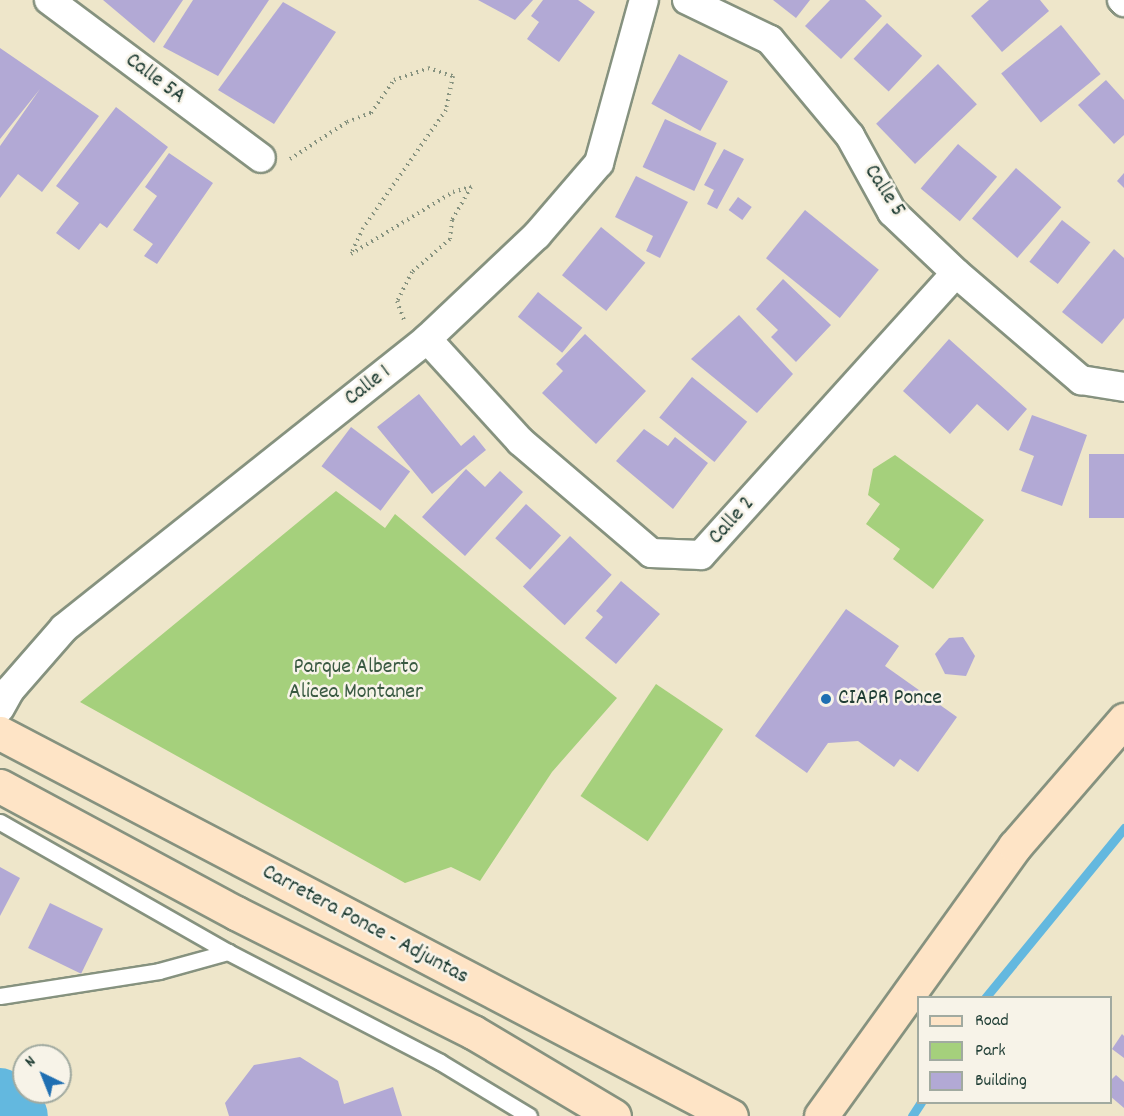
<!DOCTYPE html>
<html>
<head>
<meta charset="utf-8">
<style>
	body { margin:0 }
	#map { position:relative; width:1124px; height:1116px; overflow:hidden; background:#eee6ca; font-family:Dekko,sans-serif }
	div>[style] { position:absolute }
	.green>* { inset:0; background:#a5d07c; transform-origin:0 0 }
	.stream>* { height:9px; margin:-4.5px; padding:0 4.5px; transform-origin:4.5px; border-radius:4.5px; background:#63b8df }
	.river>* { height:56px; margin:-28px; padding:0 28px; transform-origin:28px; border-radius:28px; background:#63b8df }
	.building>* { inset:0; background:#b2a9d5; transform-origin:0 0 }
	.path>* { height:4px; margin-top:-2px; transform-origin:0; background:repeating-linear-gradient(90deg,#86927f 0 1.5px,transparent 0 6px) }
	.roads { filter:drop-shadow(2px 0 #86927f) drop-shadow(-2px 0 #86927f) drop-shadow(0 2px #86927f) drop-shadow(0 -2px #86927f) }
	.lane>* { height:15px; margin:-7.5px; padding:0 7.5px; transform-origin:7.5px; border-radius:7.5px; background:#fff }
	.street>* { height:28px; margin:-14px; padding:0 14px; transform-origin:14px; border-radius:14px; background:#fff }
	.secondary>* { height:33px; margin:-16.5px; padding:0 16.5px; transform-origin:16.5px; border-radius:16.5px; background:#fee4c6 }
	.dots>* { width:16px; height:16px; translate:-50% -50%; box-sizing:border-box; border:3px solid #f7f3e8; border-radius:50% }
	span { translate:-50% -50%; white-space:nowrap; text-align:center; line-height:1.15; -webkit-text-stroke:5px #f7f3e8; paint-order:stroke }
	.street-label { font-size:22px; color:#1f3d34 }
	.park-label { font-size:22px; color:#3a5a42 }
	.poi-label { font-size:22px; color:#1f3d34 }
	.left { translate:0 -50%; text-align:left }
	.legend { position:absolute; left:917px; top:996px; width:195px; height:108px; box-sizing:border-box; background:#f7f3e8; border:2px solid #a1aaa0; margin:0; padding:8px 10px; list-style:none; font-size:18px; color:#1f3d34 }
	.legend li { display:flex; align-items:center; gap:12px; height:30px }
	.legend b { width:30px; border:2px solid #a1aaa0 }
	.north { position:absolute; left:12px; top:1044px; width:60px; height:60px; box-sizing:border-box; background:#f7f3e8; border:2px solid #a1aaa0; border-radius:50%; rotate:317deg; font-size:16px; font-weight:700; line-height:24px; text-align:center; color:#1f3d34 }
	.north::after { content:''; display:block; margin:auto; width:21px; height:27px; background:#1f6fb2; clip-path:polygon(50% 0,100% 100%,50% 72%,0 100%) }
</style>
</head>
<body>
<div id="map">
	<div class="green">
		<div style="clip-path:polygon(895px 455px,984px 520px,933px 589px,893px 559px,900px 549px,866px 524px,880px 504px,868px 495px,873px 469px)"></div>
		<div style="clip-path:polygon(336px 491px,385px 528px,395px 514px,617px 698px,552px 772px,480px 881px,451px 867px,405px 883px,80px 702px)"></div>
		<div style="left:656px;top:684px;width:81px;height:135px;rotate:34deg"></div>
	</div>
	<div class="stream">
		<div style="left:985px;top:998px;width:220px;rotate:-50.7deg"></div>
		<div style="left:912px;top:1116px;width:17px;rotate:-57deg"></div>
	</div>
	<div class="river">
		<div style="left:0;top:1096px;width:28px;rotate:45deg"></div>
	</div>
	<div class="building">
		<div style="clip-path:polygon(103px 0,183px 0,154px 43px)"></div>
		<div style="clip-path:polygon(193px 0,269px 0,218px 76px,163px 47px)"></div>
		<div style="clip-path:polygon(478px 0,533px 0,515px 20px)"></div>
		<div style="clip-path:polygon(543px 0,578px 0,595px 12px,559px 62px,527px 39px,539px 22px,531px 16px)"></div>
		<div style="clip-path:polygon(773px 0,810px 0,796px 18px)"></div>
		<div style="clip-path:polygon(830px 0,865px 0,882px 16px,841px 59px,805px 26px)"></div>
		<div style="clip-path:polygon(989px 0,1040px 0,1049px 11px,1002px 52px,971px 16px)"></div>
		<div style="clip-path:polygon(283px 2px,336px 32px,274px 124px,218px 90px)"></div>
		<div style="left:887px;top:23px;width:48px;height:49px;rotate:43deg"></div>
		<div style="left:1061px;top:25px;width:63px;height:77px;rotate:51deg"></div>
		<div style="clip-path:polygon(0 48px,99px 116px,42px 192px,18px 174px,0 198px,0 146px,40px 89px,0 139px)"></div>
		<div style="left:679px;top:54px;width:56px;height:57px;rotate:29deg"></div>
		<div style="left:938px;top:64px;width:56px;height:86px;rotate:46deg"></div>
		<div style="clip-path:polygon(1106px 80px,1124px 100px,1124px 135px,1114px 144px,1078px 105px)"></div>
		<div style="clip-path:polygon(116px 107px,168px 147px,107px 228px,100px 223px,79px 250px,56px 233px,79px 203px,56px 186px)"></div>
		<div style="left:665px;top:119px;width:57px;height:53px;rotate:25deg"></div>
		<div style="left:958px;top:144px;width:51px;height:58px;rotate:40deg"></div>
		<div style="clip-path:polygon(724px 149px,744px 159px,717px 209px,707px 204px,714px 190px,704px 185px)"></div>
		<div style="clip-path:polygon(169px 153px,213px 183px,157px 264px,144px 256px,153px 244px,133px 230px,157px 196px,145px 187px)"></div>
		<div style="left:1016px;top:168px;width:60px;height:67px;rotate:41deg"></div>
		<div style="clip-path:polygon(1124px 173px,1124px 188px,1117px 181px)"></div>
		<div style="clip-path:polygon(636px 176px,688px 202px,660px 258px,646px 251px,653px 236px,615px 217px)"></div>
		<div style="left:738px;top:197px;width:17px;height:16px;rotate:36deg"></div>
		<div style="left:805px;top:210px;width:95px;height:62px;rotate:39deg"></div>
		<div style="left:1062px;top:220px;width:36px;height:53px;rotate:38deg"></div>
		<div style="left:601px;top:227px;width:57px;height:62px;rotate:39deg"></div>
		<div style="clip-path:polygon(1114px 249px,1124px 258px,1124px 318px,1102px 344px,1062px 312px)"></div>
		<div style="clip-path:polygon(783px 279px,831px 325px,796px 362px,771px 337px,778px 330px,756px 309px)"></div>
		<div style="left:538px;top:292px;width:57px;height:32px;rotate:39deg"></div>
		<div style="clip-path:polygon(739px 315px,793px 374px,757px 413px,691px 359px)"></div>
		<div style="clip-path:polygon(585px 334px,646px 391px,596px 444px,542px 393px,563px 371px,556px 364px)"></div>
		<div style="clip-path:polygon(949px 339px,1027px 409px,1008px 431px,977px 404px,950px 434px,903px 391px)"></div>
		<div style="left:692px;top:377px;width:71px;height:52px;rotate:39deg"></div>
		<div style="clip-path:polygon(419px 394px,461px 446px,474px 435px,486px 450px,432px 494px,377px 427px)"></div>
		<div style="clip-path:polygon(1032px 415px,1087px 435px,1062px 506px,1021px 491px,1034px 456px,1019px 450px)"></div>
		<div style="left:351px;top:427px;width:74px;height:49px;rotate:37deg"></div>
		<div style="clip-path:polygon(644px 429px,668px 446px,675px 437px,708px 463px,673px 509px,616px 461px)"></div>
		<div style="left:1124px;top:454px;width:64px;height:35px;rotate:90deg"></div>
		<div style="clip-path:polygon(466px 469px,485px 487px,500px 471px,523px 492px,465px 556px,422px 517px)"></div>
		<div style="left:526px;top:504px;width:47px;height:46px;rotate:42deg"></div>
		<div style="left:570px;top:536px;width:57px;height:69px;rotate:43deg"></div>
		<div style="clip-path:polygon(621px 581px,660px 614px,616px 664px,585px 638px,603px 617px,596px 611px)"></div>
		<div style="clip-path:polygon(846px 609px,899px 646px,885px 666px,957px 717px,918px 772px,900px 759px,894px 767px,858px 741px,828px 743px,807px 773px,755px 736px)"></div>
		<div style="clip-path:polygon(963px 637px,975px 656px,966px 676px,945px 674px,935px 654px,949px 638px)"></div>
		<div style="clip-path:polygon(0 867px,20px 878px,0 916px)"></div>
		<div style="left:50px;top:903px;width:59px;height:50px;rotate:26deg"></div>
		<div style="clip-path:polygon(1122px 1034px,1124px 1036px,1124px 1058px,1112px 1049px)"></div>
		<div style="clip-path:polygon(300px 1057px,338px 1081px,344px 1104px,393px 1087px,402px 1116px,229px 1116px,225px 1103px,254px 1065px)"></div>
		<div style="clip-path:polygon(1116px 1075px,1124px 1082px,1124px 1108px,1110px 1096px,1110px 1081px)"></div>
	</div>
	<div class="path">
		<div style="left:290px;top:159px;width:68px;rotate:-33deg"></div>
		<div style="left:347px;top:122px;width:26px;rotate:-21deg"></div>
		<div style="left:371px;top:113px;width:40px;rotate:-55.1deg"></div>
		<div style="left:394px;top:80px;width:36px;rotate:-19deg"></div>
		<div style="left:428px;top:68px;width:26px;rotate:18deg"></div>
		<div style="left:453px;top:76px;width:35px;rotate:102deg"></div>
		<div style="left:446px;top:110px;width:144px;rotate:125.1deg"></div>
		<div style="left:363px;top:228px;width:29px;rotate:115deg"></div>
		<div style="left:351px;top:254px;width:119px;rotate:-31.3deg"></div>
		<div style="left:453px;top:192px;width:19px;rotate:-16deg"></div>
		<div style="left:471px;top:187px;width:38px;rotate:120deg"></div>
		<div style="left:452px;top:220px;width:19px;rotate:96deg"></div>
		<div style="left:450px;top:239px;width:50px;rotate:139deg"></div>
		<div style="left:412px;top:272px;width:33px;rotate:117deg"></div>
		<div style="left:397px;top:301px;width:20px;rotate:70deg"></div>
	</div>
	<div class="roads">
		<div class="lane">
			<div style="left:0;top:822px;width:262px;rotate:29.7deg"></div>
			<div style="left:228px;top:952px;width:239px;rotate:27.4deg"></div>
			<div style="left:440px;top:1062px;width:104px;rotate:31.2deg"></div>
			<div style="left:0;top:996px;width:161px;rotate:-8.9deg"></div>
			<div style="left:159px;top:971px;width:72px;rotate:-15.4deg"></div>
		</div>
		<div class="street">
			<div style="left:49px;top:0;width:264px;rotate:36.7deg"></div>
			<div style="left:687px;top:0;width:92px;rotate:25.7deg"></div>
			<div style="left:770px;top:40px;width:125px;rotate:50.2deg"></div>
			<div style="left:850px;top:136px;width:87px;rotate:61.1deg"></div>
			<div style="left:892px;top:212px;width:88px;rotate:43.6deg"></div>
			<div style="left:956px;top:273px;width:165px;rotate:40.6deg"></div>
			<div style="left:1081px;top:380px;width:44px;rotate:9.2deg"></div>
			<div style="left:1122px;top:0;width:3px;rotate:45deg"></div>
			<div style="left:427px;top:339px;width:138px;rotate:47.6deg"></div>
			<div style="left:520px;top:441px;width:172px;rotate:40.5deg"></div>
			<div style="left:651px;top:553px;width:50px;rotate:2.3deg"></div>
			<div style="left:701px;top:555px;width:380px;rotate:-47.9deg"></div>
			<div style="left:0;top:708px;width:21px;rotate:-61deg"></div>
			<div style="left:10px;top:690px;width:82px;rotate:-48.9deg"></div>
			<div style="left:64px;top:628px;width:464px;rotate:-38.5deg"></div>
			<div style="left:427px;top:339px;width:151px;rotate:-43.4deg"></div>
			<div style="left:537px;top:235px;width:95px;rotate:-49.3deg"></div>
			<div style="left:599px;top:163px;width:169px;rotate:-74.6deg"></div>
		</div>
		<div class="secondary">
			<div style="left:0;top:733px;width:825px;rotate:27.65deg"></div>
			<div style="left:0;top:786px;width:268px;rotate:28.3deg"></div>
			<div style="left:236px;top:913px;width:265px;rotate:26.7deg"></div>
			<div style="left:473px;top:1032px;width:164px;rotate:30.8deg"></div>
			<div style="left:821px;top:1116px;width:332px;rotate:-54.3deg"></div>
			<div style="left:1015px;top:846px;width:167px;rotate:-49.1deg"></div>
		</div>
	</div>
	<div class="dots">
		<div style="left:826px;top:699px;background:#1f6fb2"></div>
	</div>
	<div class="street-label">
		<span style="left:155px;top:79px;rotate:37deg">Calle 5A</span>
		<span style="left:884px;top:191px;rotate:57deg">Calle 5</span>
		<span style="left:368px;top:386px;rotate:-38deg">Calle 1</span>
		<span style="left:732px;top:521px;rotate:-48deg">Calle 2</span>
		<span style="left:365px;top:925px;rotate:28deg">Carretera Ponce - Adjuntas</span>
	</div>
	<div class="park-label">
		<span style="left:356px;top:680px">Parque Alberto<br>Alicea Montaner</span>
	</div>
	<div class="poi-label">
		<span class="left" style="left:838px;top:699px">CIAPR Ponce</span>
	</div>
	<ul class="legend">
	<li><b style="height:8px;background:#fee4c6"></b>Road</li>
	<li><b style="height:16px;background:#a5d07c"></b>Park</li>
	<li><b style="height:16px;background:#b2a9d5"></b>Building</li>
	</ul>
	<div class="north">N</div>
</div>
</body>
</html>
